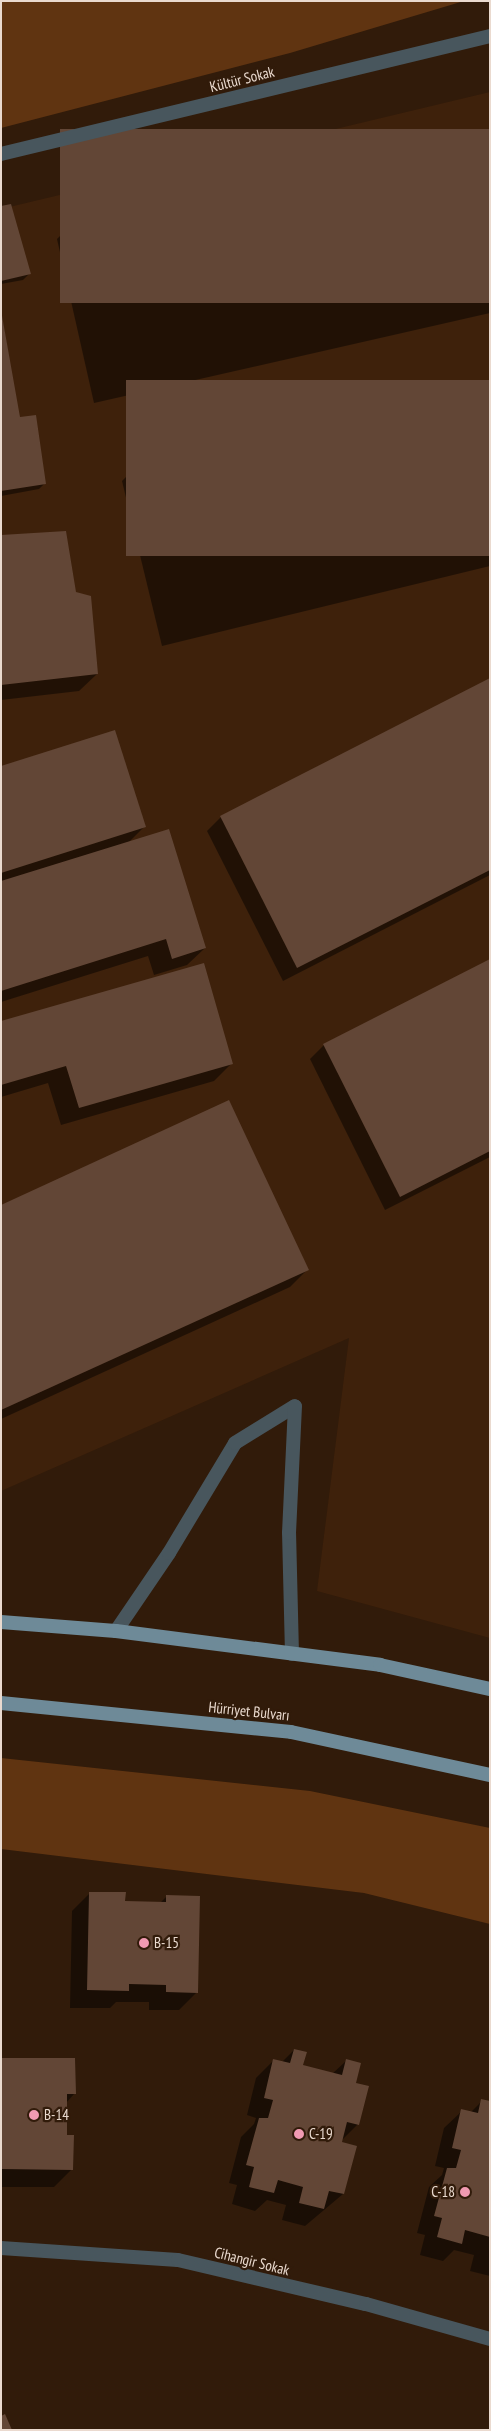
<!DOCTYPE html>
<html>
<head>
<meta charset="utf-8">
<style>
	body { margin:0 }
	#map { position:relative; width:491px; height:2431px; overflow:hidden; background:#311b0a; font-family:"PT Sans Narrow",sans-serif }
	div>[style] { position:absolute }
	.built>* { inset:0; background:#3e210b }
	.green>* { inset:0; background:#603411 }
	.shadow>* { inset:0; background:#0007 }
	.building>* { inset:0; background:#624636; transform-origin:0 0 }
	.minor>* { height:14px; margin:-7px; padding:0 7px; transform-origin:7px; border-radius:7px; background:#48565d }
	.tertiary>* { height:14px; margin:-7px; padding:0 7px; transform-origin:7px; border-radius:7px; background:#48565d }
	.primary>* { height:14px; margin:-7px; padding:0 7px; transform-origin:7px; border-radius:7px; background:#6e8a98 }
	.dots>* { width:14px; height:14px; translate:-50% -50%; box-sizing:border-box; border:2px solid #311b0a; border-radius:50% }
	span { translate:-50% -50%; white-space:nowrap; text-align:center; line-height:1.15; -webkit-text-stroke:4.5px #311b0a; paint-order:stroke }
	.street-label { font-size:15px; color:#eadacf }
	.poi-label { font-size:15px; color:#eadacf }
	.left { translate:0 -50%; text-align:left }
	.right { translate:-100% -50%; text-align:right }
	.frame { position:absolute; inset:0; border:2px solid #eadacf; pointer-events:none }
</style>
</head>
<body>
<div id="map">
	<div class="built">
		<div style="clip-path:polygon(490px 92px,490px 1638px,317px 1591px,349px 1338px,1px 1491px,1px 209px)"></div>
	</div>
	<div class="green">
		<div style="clip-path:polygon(1px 1px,464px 1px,290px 53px,1px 128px)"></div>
		<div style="clip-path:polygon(1px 1758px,310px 1791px,490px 1828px,490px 1924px,364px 1893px,1px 1849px)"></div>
	</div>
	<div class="shadow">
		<div style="clip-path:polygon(490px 130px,490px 313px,94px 403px,57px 239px,71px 225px)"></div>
		<div style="clip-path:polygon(1px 207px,29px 274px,23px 280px,1px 284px)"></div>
		<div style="clip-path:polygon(1px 311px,19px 419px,45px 483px,39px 489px,1px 496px)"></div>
		<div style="clip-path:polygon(490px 381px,490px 566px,162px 646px,122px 481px,136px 467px)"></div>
		<div style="clip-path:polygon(1px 536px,75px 593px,97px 674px,79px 691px,1px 700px)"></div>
		<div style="clip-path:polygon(490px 680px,490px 875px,283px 981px,207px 831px,221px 817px)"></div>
		<div style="clip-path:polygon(1px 768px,145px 826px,128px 843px,205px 948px,187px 965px,154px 975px,148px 956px,1px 1002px)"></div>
		<div style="clip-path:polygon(490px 961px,490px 1157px,385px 1210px,310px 1059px,324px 1045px)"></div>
		<div style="clip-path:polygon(1px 1022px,232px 1063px,214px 1081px,61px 1125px,48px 1083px,1px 1097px)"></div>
		<div style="clip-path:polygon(1px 1206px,307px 1270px,290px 1287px,1px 1419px)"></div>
		<div style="clip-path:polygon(90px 1893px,124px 1902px,160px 1903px,167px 1896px,197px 1992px,179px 2010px,149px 2010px,149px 2002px,116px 2002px,110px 2008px,70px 2008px,72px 1911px)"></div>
		<div style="clip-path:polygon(294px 2050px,302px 2066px,332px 2074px,346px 2061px,354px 2084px,358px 2124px,339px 2143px,343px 2194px,305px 2226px,282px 2220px,286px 2205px,267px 2200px,255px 2211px,232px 2204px,237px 2185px,229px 2183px,241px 2137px,254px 2124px,256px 2118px,247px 2115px,256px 2078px,274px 2060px,282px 2062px)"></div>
		<div style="clip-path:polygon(1px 2059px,74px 2094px,66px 2103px,65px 2136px,72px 2169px,54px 2187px,1px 2187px)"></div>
		<div style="clip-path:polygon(482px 2101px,490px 2103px,490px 2276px,470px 2271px,474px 2255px,454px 2250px,443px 2261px,420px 2255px,425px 2235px,417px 2233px,429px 2187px,442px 2175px,444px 2168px,435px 2166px,444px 2128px,462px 2111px,470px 2113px)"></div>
	</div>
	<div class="building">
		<div style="left:490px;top:129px;width:174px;height:430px;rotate:90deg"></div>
		<div style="clip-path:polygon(11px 204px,31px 274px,1px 281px,1px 206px)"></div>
		<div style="clip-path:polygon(1px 310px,20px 417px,36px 415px,46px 484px,1px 491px)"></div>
		<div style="left:490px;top:380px;width:176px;height:364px;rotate:90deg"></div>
		<div style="clip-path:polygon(66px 531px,76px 592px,91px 596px,98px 674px,1px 685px,1px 535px)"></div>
		<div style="clip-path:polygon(490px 678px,490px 870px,297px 968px,220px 816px)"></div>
		<div style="clip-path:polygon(115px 730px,146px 827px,1px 873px,1px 766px)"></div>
		<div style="clip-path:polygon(169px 829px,206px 948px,172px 959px,166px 939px,1px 991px,1px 881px)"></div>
		<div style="clip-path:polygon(490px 959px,490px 1151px,400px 1197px,323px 1044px)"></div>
		<div style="clip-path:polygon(204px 963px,233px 1064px,79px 1108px,66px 1066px,1px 1085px,1px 1021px)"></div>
		<div style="clip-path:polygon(229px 1100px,309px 1270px,1px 1410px,1px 1205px)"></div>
		<div style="clip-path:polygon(89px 1892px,126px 1892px,125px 1901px,166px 1902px,166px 1895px,200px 1896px,198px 1993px,166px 1992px,166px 1985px,129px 1984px,129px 1991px,87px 1990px)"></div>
		<div style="clip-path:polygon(294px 2049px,307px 2052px,303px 2065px,342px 2075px,346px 2059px,361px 2063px,356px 2083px,369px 2086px,359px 2125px,347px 2122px,342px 2142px,357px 2146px,344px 2194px,329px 2191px,324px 2209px,299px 2203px,303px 2187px,278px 2180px,274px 2193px,249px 2187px,254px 2167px,246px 2165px,259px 2118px,268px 2118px,273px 2100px,264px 2098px,273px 2059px,290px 2063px)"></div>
		<div style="clip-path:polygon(1px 2058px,75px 2058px,76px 2094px,67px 2094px,67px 2135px,74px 2135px,73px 2170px,1px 2169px)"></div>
		<div style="clip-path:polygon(481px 2099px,490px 2101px,490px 2237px,465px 2230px,462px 2244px,437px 2237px,442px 2218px,434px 2216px,447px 2168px,456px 2168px,461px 2150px,452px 2148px,461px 2109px,478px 2113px)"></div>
		<div style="clip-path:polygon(5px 2414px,12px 2430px,1px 2430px,1px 2416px)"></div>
	</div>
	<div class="minor">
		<div style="left:1px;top:2248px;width:177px;rotate:3.9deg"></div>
		<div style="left:178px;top:2260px;width:193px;rotate:13.2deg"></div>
		<div style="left:366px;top:2304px;width:129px;rotate:15.8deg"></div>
	</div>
	<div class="tertiary">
		<div style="left:1px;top:154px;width:503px;rotate:-13.57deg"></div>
		<div style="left:116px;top:1631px;width:94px;rotate:-55.8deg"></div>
		<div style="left:169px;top:1553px;width:128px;rotate:-59deg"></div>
		<div style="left:235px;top:1443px;width:70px;rotate:-31.7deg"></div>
		<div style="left:292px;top:1654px;width:121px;rotate:-91.4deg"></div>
		<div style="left:289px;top:1533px;width:127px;rotate:-87.3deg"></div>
	</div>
	<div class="primary">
		<div style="left:1px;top:1622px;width:115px;rotate:4.5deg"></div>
		<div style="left:116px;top:1631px;width:266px;rotate:7.3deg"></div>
		<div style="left:380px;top:1665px;width:113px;rotate:12.3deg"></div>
		<div style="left:1px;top:1703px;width:291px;rotate:5.7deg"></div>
		<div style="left:291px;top:1732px;width:204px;rotate:12.2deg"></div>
	</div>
	<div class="dots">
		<div style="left:144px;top:1943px;background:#f19ab2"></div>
		<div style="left:34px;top:2115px;background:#f19ab2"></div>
		<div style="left:299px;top:2134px;background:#f19ab2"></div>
		<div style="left:465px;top:2192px;background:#f19ab2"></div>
	</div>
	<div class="street-label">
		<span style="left:242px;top:79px;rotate:-14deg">Kültür Sokak</span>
		<span style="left:249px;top:1711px;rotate:6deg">Hürriyet Bulvarı</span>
		<span style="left:252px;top:2261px;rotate:14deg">Cihangir Sokak</span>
	</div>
	<div class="poi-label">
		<span class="left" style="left:154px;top:1943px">B-15</span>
		<span class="left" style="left:44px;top:2115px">B-14</span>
		<span class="left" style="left:309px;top:2134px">C-19</span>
		<span class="right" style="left:455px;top:2192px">C-18</span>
	</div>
	<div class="frame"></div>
</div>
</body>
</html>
